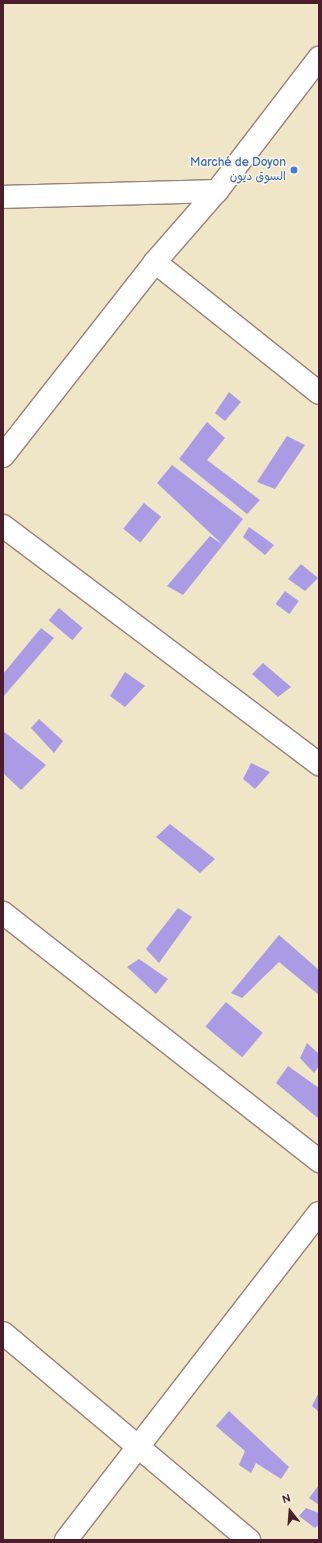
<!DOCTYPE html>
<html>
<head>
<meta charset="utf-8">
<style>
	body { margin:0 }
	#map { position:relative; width:322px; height:1543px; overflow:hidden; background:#efe6c8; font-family:"Balsamiq Sans","Playpen Sans Arabic",sans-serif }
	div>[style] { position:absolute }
	.building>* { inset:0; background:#aa9be4; transform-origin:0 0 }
	.roads { filter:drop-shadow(1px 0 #9c827a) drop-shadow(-1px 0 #9c827a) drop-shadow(0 1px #9c827a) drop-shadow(0 -1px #9c827a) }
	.minor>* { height:22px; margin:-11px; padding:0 11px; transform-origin:11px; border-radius:11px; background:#fff }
	.secondary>* { height:22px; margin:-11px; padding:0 11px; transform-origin:11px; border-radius:11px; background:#fff }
	.dots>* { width:11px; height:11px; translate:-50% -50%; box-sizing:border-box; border:2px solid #fcf5e5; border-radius:50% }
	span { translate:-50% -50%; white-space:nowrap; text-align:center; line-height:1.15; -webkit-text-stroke:3px #fcf5e5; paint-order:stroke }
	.shop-label { font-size:12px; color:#366cbe }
	.right { translate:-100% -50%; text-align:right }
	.frame { position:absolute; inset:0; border:4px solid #4a1f2b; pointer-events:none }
	.north { position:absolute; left:270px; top:1491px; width:40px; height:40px; -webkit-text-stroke:3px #fcf5e5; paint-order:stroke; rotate:343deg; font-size:11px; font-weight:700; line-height:16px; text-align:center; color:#4a1f2b }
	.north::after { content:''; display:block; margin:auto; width:14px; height:18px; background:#4a1f2b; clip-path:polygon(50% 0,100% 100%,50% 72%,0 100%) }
</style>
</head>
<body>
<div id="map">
	<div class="building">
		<div style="clip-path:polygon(229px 392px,241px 402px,225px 421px,215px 413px)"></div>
		<div style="clip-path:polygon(207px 422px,225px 438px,207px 460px,260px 500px,247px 514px,179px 459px)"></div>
		<div style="clip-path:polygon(287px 436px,305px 445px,275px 489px,257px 482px)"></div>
		<div style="clip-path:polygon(172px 465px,243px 519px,223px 545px,157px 483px)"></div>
		<div style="left:144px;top:503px;width:22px;height:33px;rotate:39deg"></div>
		<div style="clip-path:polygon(249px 527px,274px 545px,265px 555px,243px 537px)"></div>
		<div style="clip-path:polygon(210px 536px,223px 545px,183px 595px,167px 586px)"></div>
		<div style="clip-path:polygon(301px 564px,318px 578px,305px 591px,288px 579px)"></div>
		<div style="left:285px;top:591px;width:17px;height:16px;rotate:36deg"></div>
		<div style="left:59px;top:608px;width:31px;height:16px;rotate:40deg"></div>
		<div style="clip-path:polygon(41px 628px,54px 638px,3px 697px,3px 674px)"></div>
		<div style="clip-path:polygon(263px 663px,291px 687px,278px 697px,252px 674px)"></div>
		<div style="clip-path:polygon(125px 672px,145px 686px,125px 707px,110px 696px)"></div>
		<div style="clip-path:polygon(39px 719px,63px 741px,54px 753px,31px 728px)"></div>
		<div style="clip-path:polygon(3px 731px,46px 765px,21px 790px,3px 773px)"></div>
		<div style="clip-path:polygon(251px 763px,270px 772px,255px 789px,243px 779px)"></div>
		<div style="clip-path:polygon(170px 824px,215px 859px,200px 873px,156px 837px)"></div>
		<div style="clip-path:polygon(178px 908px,192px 917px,159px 963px,146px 949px)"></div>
		<div style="clip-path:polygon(279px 935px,319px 970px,319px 995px,279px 962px,242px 998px,231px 993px)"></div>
		<div style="clip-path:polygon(139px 959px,168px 979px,156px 994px,127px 967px)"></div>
		<div style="left:226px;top:1002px;width:48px;height:32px;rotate:40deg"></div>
		<div style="clip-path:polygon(307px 1043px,319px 1054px,319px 1066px,314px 1073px,300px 1058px)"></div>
		<div style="clip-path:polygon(288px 1066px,319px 1088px,319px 1119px,276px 1083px)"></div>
		<div style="clip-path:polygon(319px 1392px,319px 1412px,312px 1406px)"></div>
		<div style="clip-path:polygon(229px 1411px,289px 1467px,281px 1479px,256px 1463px,251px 1473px,239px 1465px,245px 1451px,216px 1426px)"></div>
		<div style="clip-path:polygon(319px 1485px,319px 1505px,309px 1498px)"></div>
		<div style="clip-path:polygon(306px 1508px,319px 1513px,319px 1525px,315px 1528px,299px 1516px)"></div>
	</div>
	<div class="roads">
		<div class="minor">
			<div style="left:3px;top:197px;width:214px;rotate:-1.6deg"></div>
			<div style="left:155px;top:262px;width:210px;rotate:38.6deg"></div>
			<div style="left:3px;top:456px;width:246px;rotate:-51.9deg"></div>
			<div style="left:155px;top:262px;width:94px;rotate:-48.9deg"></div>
			<div style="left:217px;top:191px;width:168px;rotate:-52.5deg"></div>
			<div style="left:3px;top:526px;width:396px;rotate:37deg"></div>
			<div style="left:3px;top:913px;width:402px;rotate:38.1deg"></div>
			<div style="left:66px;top:1540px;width:413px;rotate:-52.3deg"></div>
		</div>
		<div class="secondary">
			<div style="left:3px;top:1333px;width:322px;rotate:40.1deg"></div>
		</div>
	</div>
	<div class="dots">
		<div style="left:294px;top:170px;background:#3f7fe0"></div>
	</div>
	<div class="shop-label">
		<span class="right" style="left:286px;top:170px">Marché de Doyon<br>السوق ديون</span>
	</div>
	<div class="frame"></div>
	<div class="north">N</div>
</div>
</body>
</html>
